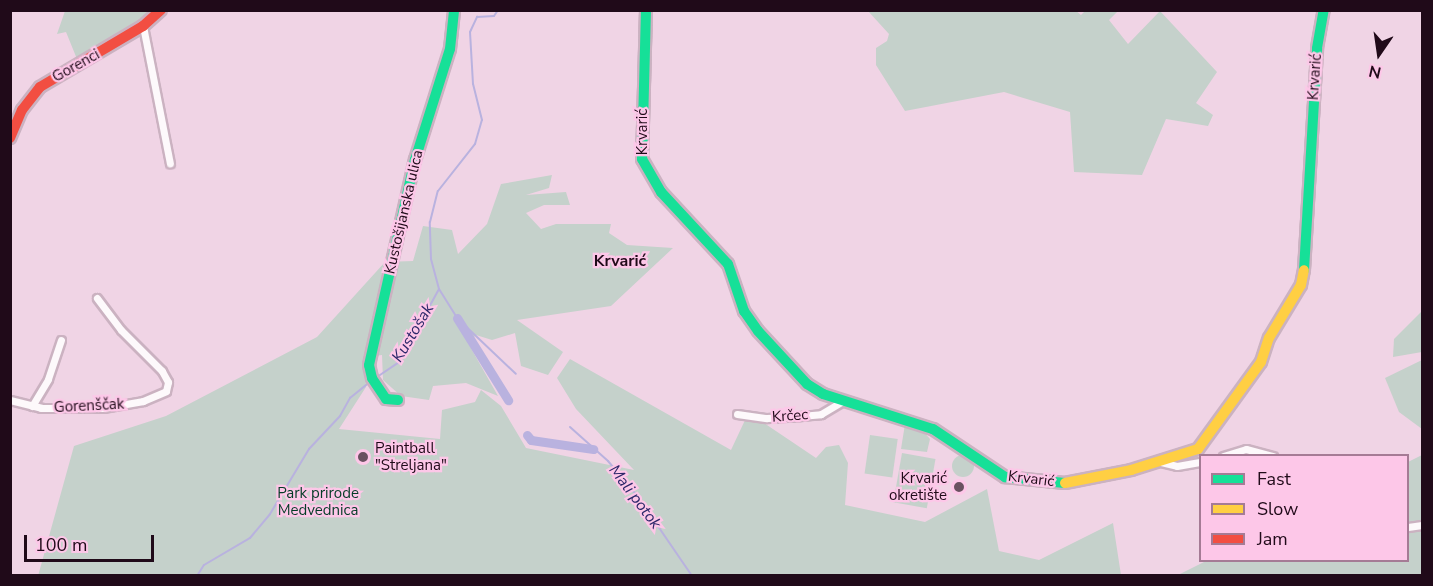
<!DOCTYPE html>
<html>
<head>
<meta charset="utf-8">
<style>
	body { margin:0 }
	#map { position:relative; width:1433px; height:586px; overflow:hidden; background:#f0d4e5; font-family:"Nunito Sans",sans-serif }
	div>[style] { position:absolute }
	.green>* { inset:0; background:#c5d1cb; transform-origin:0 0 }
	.round { border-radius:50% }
	.stream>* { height:2px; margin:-1px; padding:0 1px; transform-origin:1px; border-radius:1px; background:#b9b2df }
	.canal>* { height:9px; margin:-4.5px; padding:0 4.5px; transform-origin:4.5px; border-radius:4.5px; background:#b9b2df }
	.roads { filter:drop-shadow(2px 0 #cbb2c1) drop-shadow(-2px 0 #cbb2c1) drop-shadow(0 2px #cbb2c1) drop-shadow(0 -2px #cbb2c1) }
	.street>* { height:7px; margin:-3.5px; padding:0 3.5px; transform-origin:3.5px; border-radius:3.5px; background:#fdf9fb }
	.fast>* { height:10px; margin:-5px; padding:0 5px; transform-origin:5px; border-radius:5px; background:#16e098 }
	.slow>* { height:10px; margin:-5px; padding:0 5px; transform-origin:5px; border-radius:5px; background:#ffcf43 }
	.jam>* { height:10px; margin:-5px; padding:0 5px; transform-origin:5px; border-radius:5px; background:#f24e42 }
	.dots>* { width:16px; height:16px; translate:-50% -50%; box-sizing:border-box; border:3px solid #fdc7e8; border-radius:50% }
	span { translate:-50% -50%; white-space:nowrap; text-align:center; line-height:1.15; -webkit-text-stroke:4.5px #fdc7e8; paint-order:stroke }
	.street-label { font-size:15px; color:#200a19 }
	.poi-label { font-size:15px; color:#200a19 }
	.left { translate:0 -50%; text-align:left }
	.right { translate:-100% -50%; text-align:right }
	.park-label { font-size:15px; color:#033c26 }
	.neighbourhood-label { font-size:16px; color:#200a19; font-weight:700 }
	.water-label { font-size:16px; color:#2c2769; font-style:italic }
	.frame { position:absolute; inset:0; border:12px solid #200a19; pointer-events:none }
	.legend { position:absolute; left:1199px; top:454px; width:210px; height:108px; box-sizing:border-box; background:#fdc7e8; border:2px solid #a57b95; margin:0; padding:8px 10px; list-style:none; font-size:18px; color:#200a19 }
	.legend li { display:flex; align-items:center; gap:12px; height:30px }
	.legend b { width:30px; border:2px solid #a57b95 }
	.north { position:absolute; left:1349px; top:24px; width:60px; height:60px; -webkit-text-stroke:4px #fdc7e8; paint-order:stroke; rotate:193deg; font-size:16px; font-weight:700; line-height:24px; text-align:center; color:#200a19 }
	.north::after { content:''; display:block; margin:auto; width:21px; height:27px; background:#200a19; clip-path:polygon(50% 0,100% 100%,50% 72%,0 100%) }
	.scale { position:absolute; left:24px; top:535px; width:130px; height:27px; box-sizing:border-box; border:3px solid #200a19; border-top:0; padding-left:8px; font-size:18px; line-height:21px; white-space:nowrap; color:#200a19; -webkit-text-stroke:4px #fdc7e8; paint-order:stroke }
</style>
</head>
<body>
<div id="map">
	<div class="green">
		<div style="clip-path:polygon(1075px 10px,1081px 15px,1085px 11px,1118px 11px,1109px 20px,1128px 44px,1160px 11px,1217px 72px,1196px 103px,1213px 115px,1208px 126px,1166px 119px,1142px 175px,1074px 172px,1070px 112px,1004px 92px,905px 111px,876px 65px,876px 48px,887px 41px,889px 34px,868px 11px)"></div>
		<div style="clip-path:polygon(65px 11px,154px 11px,154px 14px,77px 59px,66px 32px,57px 34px)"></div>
		<div style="clip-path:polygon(552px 175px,549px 188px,526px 195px,566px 192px,570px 205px,544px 205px,526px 213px,541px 229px,556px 224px,611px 224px,609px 233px,627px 245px,673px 248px,611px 306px,517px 320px,563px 352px,548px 375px,521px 366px,515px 333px,492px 340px,476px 335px,468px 343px,498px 396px,466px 383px,433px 386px,429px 400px,401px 396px,383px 380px,382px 355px,365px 357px,366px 387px,339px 429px,440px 439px,442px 410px,475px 402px,481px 390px,501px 406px,526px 448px,634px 470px,576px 409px,557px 378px,570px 359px,731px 450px,746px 418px,764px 423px,816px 458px,826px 447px,839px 445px,848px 463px,845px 505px,925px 522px,987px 489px,999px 551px,1039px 560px,1113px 523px,1121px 575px,38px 576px,74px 446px,166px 416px,317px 337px,385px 262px,413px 261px,423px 226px,452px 230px,458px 254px,487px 224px,501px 184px)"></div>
		<div style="clip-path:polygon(1422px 311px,1422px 352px,1393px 357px,1394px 339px)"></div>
		<div style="clip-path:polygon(1422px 360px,1422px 429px,1399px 412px,1385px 378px)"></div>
		<div style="clip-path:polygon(905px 424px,923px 431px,930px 439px,927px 452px,901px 449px)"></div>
		<div style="left:870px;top:435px;width:28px;height:39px;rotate:8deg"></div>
		<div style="left:902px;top:453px;width:34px;height:50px;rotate:10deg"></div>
		<div class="round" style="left:952px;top:455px;width:22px;height:22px"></div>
		<div style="clip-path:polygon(1422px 455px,1422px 575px,1176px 576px,1206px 561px,1408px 560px,1408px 462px)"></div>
	</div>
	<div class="stream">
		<div style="left:439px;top:289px;width:34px;rotate:58deg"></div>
		<div style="left:457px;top:318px;width:81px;rotate:43.5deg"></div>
		<div style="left:377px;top:377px;width:27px;rotate:-34deg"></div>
		<div style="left:399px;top:362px;width:83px;rotate:-61.3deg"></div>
		<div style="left:439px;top:289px;width:31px;rotate:-105deg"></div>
		<div style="left:431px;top:259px;width:37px;rotate:-92deg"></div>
		<div style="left:430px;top:222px;width:32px;rotate:-76deg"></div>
		<div style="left:438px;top:191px;width:60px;rotate:-51.8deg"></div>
		<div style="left:475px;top:144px;width:25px;rotate:-74deg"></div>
		<div style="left:482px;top:120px;width:37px;rotate:-104deg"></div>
		<div style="left:473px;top:84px;width:52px;rotate:-93.3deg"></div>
		<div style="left:470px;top:32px;width:17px;rotate:-65deg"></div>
		<div style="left:477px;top:17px;width:17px;rotate:-3deg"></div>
		<div style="left:494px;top:16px;width:7px;rotate:-56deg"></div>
		<div style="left:570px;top:427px;width:51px;rotate:41.8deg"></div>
		<div style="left:608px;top:461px;width:47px;rotate:50.2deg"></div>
		<div style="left:638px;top:497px;width:96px;rotate:55.6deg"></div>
		<div style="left:197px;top:576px;width:13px;rotate:-58deg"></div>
		<div style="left:204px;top:565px;width:53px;rotate:-30.4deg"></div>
		<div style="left:250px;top:538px;width:31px;rotate:-50deg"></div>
		<div style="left:270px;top:514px;width:76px;rotate:-59deg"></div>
		<div style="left:309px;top:449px;width:45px;rotate:-46.8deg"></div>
		<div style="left:340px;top:416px;width:21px;rotate:-61deg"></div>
		<div style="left:350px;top:398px;width:26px;rotate:-39deg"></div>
	</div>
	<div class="canal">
		<div style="left:457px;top:318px;width:97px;rotate:58.1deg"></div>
		<div style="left:527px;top:435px;width:6px;rotate:51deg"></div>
		<div style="left:531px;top:440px;width:63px;rotate:8.3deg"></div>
	</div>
	<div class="roads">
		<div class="street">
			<div style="left:143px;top:26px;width:140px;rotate:78.9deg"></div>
			<div style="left:10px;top:400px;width:32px;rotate:14deg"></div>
			<div style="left:41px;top:408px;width:62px"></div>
			<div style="left:103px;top:408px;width:41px;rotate:-9.9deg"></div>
			<div style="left:143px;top:401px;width:25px;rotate:-23deg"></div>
			<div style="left:166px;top:391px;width:9px;rotate:-77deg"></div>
			<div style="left:168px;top:382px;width:13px;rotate:-119deg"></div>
			<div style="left:162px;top:371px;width:58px;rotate:-135deg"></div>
			<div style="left:121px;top:330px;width:40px;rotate:-127deg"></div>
			<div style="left:32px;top:406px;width:31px;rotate:-59deg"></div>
			<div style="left:48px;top:379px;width:41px;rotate:-71.6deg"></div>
			<div style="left:737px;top:414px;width:30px;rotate:8deg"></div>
			<div style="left:767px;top:418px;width:33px;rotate:-3deg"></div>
			<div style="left:800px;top:416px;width:21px;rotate:-5deg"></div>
			<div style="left:821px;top:414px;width:23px;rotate:-31deg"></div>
			<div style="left:1223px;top:456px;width:24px;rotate:-17deg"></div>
			<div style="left:1246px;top:449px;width:28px;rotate:15deg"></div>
			<div style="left:1161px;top:462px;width:16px;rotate:14deg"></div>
			<div style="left:1177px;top:466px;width:23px;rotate:-10deg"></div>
			<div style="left:1408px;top:527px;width:14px;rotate:-8deg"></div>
		</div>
		<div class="fast">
			<div style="left:646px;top:10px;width:149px;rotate:91.5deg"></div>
			<div style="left:642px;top:159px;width:38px;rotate:60deg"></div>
			<div style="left:661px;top:192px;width:98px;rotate:47.1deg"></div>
			<div style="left:728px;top:264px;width:50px;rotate:71.2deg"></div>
			<div style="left:744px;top:311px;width:24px;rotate:55deg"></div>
			<div style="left:758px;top:331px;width:72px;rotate:47.2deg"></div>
			<div style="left:807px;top:384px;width:19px;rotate:32deg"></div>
			<div style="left:823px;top:394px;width:115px;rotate:17.7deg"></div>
			<div style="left:933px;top:429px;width:87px;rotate:33.7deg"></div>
			<div style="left:1005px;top:477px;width:60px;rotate:5.7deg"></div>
			<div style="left:1304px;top:270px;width:222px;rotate:-86.6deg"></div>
			<div style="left:1317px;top:48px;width:39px;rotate:-80deg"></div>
			<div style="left:398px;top:400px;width:12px;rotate:-175deg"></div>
			<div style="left:386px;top:399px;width:25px;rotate:-124deg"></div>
			<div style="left:372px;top:378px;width:13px;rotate:-103deg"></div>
			<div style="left:369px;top:365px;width:210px;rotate:-77.4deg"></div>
			<div style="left:415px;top:160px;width:116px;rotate:-72.5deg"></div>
			<div style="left:450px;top:49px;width:39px;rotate:-84deg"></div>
		</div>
		<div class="slow">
			<div style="left:1065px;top:483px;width:67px;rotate:-11.1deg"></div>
			<div style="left:1131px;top:470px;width:70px;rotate:-17.4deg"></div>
			<div style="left:1198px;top:449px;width:107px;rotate:-54.1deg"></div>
			<div style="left:1261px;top:362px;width:25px;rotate:-72deg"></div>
			<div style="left:1269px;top:338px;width:62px;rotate:-58.9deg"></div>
			<div style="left:1301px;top:285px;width:15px;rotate:-79deg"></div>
		</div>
		<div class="jam">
			<div style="left:10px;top:138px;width:30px;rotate:-67deg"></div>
			<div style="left:22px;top:110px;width:29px;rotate:-52deg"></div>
			<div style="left:40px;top:87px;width:120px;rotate:-30.6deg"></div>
			<div style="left:143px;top:26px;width:24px;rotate:-42deg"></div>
		</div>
	</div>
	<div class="dots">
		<div style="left:363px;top:457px;background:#695160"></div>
		<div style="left:959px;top:487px;background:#695160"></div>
	</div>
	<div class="street-label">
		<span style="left:76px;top:66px;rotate:-29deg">Gorenci</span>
		<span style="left:1315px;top:77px;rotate:-86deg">Krvarić</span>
		<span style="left:643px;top:132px;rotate:-90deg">Krvarić</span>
		<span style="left:404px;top:212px;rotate:-77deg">Kustošijanska ulica</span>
		<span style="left:89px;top:406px;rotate:-3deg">Gorenščak</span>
		<span style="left:790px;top:416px;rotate:-4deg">Krčec</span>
		<span style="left:1031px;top:479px;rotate:7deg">Krvarić</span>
	</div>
	<div class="poi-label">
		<span class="left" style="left:375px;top:457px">Paintball<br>"Streljana"</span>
		<span class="right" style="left:947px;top:487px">Krvarić<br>okretište</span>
	</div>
	<div class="park-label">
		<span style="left:318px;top:502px">Park prirode<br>Medvednica</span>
	</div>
	<div class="neighbourhood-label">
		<span style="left:620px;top:261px">Krvarić</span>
	</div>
	<div class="water-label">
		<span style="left:413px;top:333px;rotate:-59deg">Kustošak</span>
		<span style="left:635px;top:497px;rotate:53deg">Mali potok</span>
	</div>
	<div class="frame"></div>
	<ul class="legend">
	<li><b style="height:8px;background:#16e098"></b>Fast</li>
	<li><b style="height:8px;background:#ffcf43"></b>Slow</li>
	<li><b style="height:8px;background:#f24e42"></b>Jam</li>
	</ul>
	<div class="north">N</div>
	<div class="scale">100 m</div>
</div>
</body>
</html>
